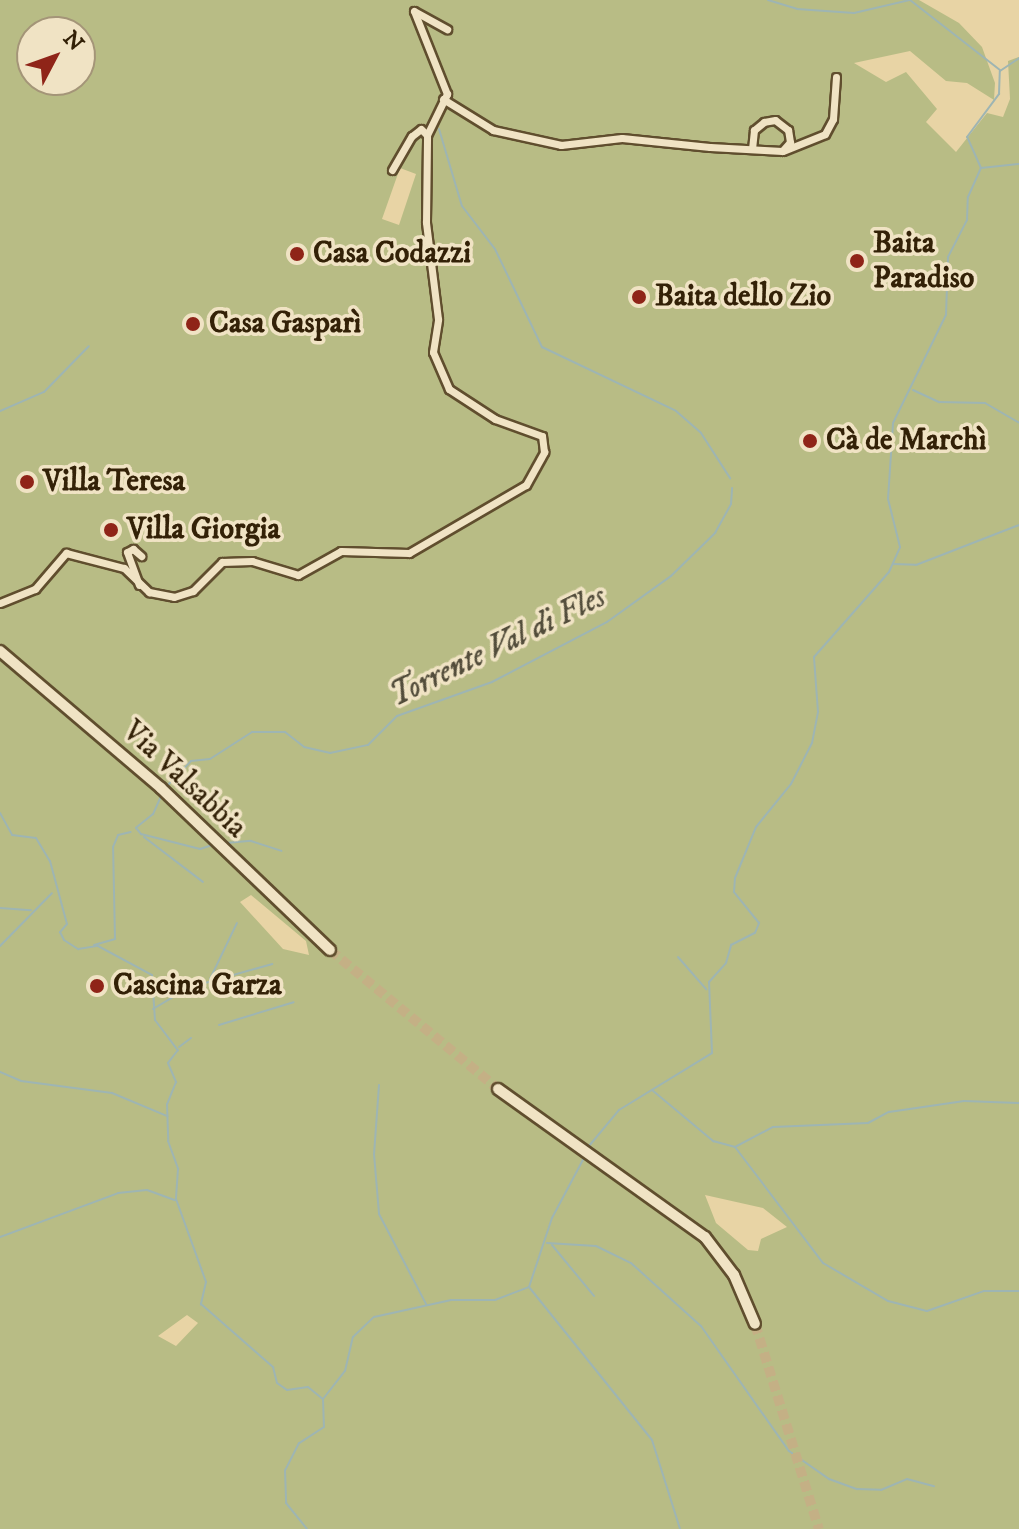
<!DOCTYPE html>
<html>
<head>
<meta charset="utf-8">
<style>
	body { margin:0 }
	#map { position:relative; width:1019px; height:1529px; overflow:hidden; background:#e8d4a5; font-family:"IM FELL DW Pica",serif }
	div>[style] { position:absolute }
	.green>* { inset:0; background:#b8bc85 }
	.stream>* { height:2px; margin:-1px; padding:0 1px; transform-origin:1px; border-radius:1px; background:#9eb5b3 }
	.secondary-tunnel>* { height:10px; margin-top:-5px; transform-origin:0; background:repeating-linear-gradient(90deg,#c4b085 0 10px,transparent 0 15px) }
	.roads { filter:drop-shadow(2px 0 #604e2e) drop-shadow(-2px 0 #604e2e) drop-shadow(0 2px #604e2e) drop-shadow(0 -2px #604e2e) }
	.minor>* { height:7px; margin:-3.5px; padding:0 3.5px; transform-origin:3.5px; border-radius:3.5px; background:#f0e3c4 }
	.secondary>* { height:10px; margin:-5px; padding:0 5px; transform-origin:5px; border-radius:5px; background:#f0e3c4 }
	.dots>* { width:22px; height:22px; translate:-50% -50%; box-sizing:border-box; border:4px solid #f0e3c4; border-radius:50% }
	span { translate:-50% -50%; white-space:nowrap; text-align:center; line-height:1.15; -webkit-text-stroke:7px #f0e3c4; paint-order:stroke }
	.poi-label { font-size:30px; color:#332107; font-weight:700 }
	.left { translate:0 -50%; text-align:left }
	.street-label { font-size:30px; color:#332107 }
	.water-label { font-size:32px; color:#534d3b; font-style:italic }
	.north { position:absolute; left:16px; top:16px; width:80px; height:80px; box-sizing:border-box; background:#f0e3c4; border:2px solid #a49578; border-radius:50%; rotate:49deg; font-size:22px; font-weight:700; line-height:32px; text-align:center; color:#332107 }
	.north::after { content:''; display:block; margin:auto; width:28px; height:36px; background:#8f2418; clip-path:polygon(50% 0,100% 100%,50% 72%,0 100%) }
</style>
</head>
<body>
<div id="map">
	<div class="green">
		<div style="clip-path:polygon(evenodd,0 0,919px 0,959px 23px,982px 47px,995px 83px,994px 100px,967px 83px,946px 81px,910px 51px,854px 63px,886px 82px,906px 72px,937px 109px,926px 122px,956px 152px,987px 113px,1003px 117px,1010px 99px,1008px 61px,1019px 57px,1019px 1529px,0 1529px,0 0,32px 32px,80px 32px,80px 80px,32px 80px,32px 32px,0 0,400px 168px,416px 174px,399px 225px,382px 219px,400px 168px,0 0,251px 895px,306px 941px,309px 955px,283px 949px,240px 902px,251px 895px,0 0,705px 1195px,763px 1208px,787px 1227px,761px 1239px,758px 1251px,748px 1250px,716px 1223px,705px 1195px,0 0,187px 1315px,198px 1323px,176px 1346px,158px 1336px,187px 1315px)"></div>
	</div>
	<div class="stream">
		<div style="left:768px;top:0;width:30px;rotate:17deg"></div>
		<div style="left:797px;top:9px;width:57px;rotate:4deg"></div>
		<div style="left:854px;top:13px;width:57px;rotate:-13.1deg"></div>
		<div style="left:910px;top:0;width:114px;rotate:37.9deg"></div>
		<div style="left:439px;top:129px;width:80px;rotate:73.4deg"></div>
		<div style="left:462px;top:206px;width:54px;rotate:52.5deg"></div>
		<div style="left:495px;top:249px;width:109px;rotate:64.4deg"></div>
		<div style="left:542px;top:347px;width:148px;rotate:25.5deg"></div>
		<div style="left:676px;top:411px;width:33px;rotate:41deg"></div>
		<div style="left:701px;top:433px;width:54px;rotate:57.2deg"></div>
		<div style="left:981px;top:168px;width:38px;rotate:-6deg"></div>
		<div style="left:913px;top:390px;width:29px;rotate:25deg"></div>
		<div style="left:939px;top:402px;width:46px;rotate:1.2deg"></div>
		<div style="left:985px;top:403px;width:39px;rotate:30deg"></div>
		<div style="left:0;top:411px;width:48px;rotate:-23.4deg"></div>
		<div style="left:44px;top:392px;width:64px;rotate:-45.6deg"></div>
		<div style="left:893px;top:564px;width:23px;rotate:2deg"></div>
		<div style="left:916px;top:565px;width:110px;rotate:-21.2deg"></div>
		<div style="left:165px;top:788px;width:37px;rotate:-46deg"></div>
		<div style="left:191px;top:761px;width:19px;rotate:-6deg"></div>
		<div style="left:210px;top:759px;width:50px;rotate:-32.7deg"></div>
		<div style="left:252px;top:732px;width:33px"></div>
		<div style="left:285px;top:732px;width:24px;rotate:38deg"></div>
		<div style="left:304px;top:747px;width:27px;rotate:13deg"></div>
		<div style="left:330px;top:753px;width:39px;rotate:-12deg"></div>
		<div style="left:368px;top:745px;width:41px;rotate:-45deg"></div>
		<div style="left:397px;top:716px;width:101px;rotate:-19.7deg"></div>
		<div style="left:492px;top:682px;width:130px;rotate:-27.6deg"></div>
		<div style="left:607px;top:622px;width:79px;rotate:-35.7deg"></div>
		<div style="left:671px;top:576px;width:62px;rotate:-44.3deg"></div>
		<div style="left:715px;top:533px;width:33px;rotate:-61deg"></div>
		<div style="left:731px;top:504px;width:16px;rotate:-86deg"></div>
		<div style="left:162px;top:794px;width:22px;rotate:114deg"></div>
		<div style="left:153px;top:814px;width:22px;rotate:141deg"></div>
		<div style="left:136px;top:828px;width:8px;rotate:50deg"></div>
		<div style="left:141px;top:834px;width:61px;rotate:14.3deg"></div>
		<div style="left:200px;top:849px;width:13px;rotate:-18deg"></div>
		<div style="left:0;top:813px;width:25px;rotate:61deg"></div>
		<div style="left:12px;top:835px;width:24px;rotate:7deg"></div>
		<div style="left:36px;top:838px;width:27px;rotate:59deg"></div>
		<div style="left:50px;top:861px;width:65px;rotate:74.9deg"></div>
		<div style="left:67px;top:924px;width:11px;rotate:131deg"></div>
		<div style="left:60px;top:932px;width:9px;rotate:63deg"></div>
		<div style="left:64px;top:940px;width:17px;rotate:33deg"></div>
		<div style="left:78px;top:949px;width:20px;rotate:-9deg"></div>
		<div style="left:98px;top:946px;width:61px;rotate:28.2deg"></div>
		<div style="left:152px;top:975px;width:45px;rotate:86.2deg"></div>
		<div style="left:155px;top:1020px;width:38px;rotate:53deg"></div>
		<div style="left:178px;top:1050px;width:16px;rotate:128deg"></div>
		<div style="left:168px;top:1063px;width:21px;rotate:67deg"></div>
		<div style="left:176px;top:1082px;width:24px;rotate:112deg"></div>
		<div style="left:167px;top:1104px;width:37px;rotate:88deg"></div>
		<div style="left:168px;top:1141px;width:30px;rotate:70deg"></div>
		<div style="left:178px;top:1169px;width:30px;rotate:94deg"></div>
		<div style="left:176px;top:1199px;width:88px;rotate:70.1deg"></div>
		<div style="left:206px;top:1282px;width:23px;rotate:103deg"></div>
		<div style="left:201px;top:1304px;width:96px;rotate:41.2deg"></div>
		<div style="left:273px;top:1367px;width:16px;rotate:76deg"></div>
		<div style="left:277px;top:1383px;width:12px;rotate:35deg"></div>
		<div style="left:287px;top:1390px;width:21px;rotate:-8deg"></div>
		<div style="left:308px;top:1387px;width:19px;rotate:39deg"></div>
		<div style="left:323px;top:1399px;width:28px;rotate:88deg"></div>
		<div style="left:324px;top:1427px;width:30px;rotate:147deg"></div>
		<div style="left:299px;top:1443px;width:30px;rotate:117deg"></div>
		<div style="left:285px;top:1470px;width:33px;rotate:88deg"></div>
		<div style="left:286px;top:1503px;width:33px;rotate:51deg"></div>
		<div style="left:144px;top:837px;width:74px;rotate:37.3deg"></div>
		<div style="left:226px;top:843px;width:25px;rotate:-5deg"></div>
		<div style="left:251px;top:841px;width:32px;rotate:18deg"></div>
		<div style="left:0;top:908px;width:31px;rotate:4deg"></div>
		<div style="left:94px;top:945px;width:22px;rotate:-16deg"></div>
		<div style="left:115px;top:939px;width:92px;rotate:-91.2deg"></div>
		<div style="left:113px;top:847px;width:13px;rotate:-67deg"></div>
		<div style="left:118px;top:835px;width:13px;rotate:-13deg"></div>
		<div style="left:0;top:946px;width:74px;rotate:-45.5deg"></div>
		<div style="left:678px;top:957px;width:43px;rotate:48.8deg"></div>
		<div style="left:210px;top:979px;width:62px;rotate:-64.3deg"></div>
		<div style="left:205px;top:983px;width:70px;rotate:-15.8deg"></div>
		<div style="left:153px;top:1009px;width:27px;rotate:-31deg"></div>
		<div style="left:219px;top:1025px;width:78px;rotate:-17deg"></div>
		<div style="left:179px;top:1047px;width:15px;rotate:-37deg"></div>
		<div style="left:0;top:1072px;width:23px;rotate:23deg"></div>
		<div style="left:21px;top:1081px;width:92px;rotate:7.5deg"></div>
		<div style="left:112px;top:1093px;width:60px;rotate:22.7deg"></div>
		<div style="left:379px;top:1085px;width:69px;rotate:94.1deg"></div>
		<div style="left:374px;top:1154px;width:60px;rotate:85.2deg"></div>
		<div style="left:379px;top:1214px;width:102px;rotate:62.4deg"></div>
		<div style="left:652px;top:1090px;width:80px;rotate:39.9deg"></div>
		<div style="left:713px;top:1141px;width:23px;rotate:15deg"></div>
		<div style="left:735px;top:1147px;width:43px;rotate:-27.8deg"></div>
		<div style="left:773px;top:1127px;width:95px;rotate:-2.4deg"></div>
		<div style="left:868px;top:1123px;width:24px;rotate:-28deg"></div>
		<div style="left:889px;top:1112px;width:76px;rotate:-8.3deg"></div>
		<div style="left:964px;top:1101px;width:55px;rotate:2.1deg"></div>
		<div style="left:589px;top:1146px;width:47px;rotate:-50.2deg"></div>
		<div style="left:619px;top:1110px;width:109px;rotate:-31.5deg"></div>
		<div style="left:712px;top:1053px;width:71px;rotate:-92.4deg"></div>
		<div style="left:709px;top:982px;width:25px;rotate:-48deg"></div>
		<div style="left:726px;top:963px;width:19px;rotate:-74deg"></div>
		<div style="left:731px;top:945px;width:27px;rotate:-27deg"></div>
		<div style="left:755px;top:933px;width:11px;rotate:-68deg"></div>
		<div style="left:759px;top:923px;width:40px;rotate:-129deg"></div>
		<div style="left:734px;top:892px;width:14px;rotate:-86deg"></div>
		<div style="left:735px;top:878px;width:55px;rotate:-67.6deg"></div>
		<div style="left:756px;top:827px;width:55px;rotate:-50.9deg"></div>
		<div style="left:791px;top:784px;width:46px;rotate:-62.9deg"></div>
		<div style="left:812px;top:743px;width:32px;rotate:-79deg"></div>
		<div style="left:818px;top:712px;width:55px;rotate:-94.2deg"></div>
		<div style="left:814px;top:657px;width:113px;rotate:-48.6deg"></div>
		<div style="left:889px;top:572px;width:27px;rotate:-66deg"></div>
		<div style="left:900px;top:547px;width:49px;rotate:-104deg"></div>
		<div style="left:888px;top:499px;width:76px;rotate:-86.2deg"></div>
		<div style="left:893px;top:423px;width:120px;rotate:-63.9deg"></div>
		<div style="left:946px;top:315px;width:58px;rotate:-88deg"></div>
		<div style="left:948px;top:257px;width:42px;rotate:-62.8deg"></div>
		<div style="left:967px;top:220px;width:23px;rotate:-88deg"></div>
		<div style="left:968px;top:197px;width:32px;rotate:-66deg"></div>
		<div style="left:981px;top:168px;width:34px;rotate:-114deg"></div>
		<div style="left:967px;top:137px;width:54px;rotate:-53.3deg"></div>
		<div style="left:999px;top:94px;width:23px;rotate:-88deg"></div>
		<div style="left:1000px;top:71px;width:23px;rotate:-34deg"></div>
		<div style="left:735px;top:1147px;width:146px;rotate:52.8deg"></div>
		<div style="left:823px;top:1263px;width:75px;rotate:30.3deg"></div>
		<div style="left:888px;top:1301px;width:40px;rotate:14.4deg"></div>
		<div style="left:927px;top:1311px;width:60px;rotate:-19.3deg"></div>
		<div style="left:984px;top:1291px;width:35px"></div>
		<div style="left:0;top:1237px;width:126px;rotate:-20.4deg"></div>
		<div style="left:118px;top:1193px;width:29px;rotate:-6deg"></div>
		<div style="left:147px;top:1190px;width:30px;rotate:20deg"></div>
		<div style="left:547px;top:1243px;width:49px;rotate:3.5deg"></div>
		<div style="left:596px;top:1246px;width:39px;rotate:26deg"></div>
		<div style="left:631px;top:1263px;width:94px;rotate:42deg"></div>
		<div style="left:701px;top:1326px;width:153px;rotate:54.9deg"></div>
		<div style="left:789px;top:1451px;width:49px;rotate:35deg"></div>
		<div style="left:829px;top:1479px;width:30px;rotate:20deg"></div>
		<div style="left:857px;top:1489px;width:24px;rotate:2deg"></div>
		<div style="left:881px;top:1490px;width:28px;rotate:-23deg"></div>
		<div style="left:907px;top:1479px;width:28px;rotate:15deg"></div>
		<div style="left:552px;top:1245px;width:66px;rotate:50.5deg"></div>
		<div style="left:529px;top:1287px;width:196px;rotate:51.2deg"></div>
		<div style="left:652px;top:1440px;width:93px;rotate:72.5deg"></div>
		<div style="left:323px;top:1399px;width:36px;rotate:-52deg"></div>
		<div style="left:345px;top:1371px;width:35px;rotate:-77deg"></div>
		<div style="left:353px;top:1337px;width:29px;rotate:-44deg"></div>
		<div style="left:374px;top:1317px;width:79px;rotate:-12.4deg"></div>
		<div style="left:451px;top:1300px;width:44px"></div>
		<div style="left:495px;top:1300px;width:36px;rotate:-21deg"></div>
		<div style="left:529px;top:1287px;width:73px;rotate:-71.6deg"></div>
		<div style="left:552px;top:1218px;width:70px;rotate:-62deg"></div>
	</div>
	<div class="secondary-tunnel">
		<div style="left:330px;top:950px;width:218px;rotate:39.6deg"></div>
		<div style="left:755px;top:1324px;width:215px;rotate:72.7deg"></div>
	</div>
	<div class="roads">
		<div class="minor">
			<div style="left:443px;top:99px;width:59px;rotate:31.8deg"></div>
			<div style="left:493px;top:130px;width:70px;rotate:12.4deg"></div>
			<div style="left:561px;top:145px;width:61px;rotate:-6.5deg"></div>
			<div style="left:622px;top:138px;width:88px;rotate:5.8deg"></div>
			<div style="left:710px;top:147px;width:72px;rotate:3.2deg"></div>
			<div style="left:782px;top:151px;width:12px;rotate:-48deg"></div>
			<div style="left:790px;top:142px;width:12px;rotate:-99deg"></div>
			<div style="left:788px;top:130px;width:16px;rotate:-142deg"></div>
			<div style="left:775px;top:120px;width:11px;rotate:170deg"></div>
			<div style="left:764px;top:122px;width:13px;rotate:141deg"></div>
			<div style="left:754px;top:130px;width:19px;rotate:96deg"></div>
			<div style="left:783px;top:151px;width:45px;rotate:-22deg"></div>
			<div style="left:825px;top:134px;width:17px;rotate:-62deg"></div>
			<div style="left:833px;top:119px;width:42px;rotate:-85.9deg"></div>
			<div style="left:392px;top:170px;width:39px;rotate:-60deg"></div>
			<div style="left:412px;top:136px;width:11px;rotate:-38deg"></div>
			<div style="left:421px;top:129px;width:8px;rotate:45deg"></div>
			<div style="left:139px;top:585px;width:35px;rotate:-110deg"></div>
			<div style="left:127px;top:552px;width:7px;rotate:-27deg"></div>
			<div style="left:133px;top:549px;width:11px;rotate:41deg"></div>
			<div style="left:0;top:603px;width:38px;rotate:-22deg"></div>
			<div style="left:35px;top:589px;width:48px;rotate:-49.3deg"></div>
			<div style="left:66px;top:553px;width:60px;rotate:14.5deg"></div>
			<div style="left:124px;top:568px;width:35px;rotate:44deg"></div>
			<div style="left:149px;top:592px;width:25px;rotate:11deg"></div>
			<div style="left:174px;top:597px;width:20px;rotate:-18deg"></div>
			<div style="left:193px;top:591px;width:41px;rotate:-45deg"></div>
			<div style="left:222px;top:562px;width:30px;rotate:-2deg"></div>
			<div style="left:252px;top:561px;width:48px;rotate:16.9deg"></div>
			<div style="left:298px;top:575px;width:49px;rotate:-29.2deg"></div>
			<div style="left:341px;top:551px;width:68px;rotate:1.7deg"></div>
			<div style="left:409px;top:553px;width:135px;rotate:-30.2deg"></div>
			<div style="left:526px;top:485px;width:38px;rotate:-61deg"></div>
			<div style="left:544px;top:452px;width:16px;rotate:-97deg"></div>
			<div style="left:542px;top:436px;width:50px;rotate:-160.1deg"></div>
			<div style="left:495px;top:419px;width:55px;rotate:-146.9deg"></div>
			<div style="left:449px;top:389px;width:40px;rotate:-113.4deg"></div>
			<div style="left:433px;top:352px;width:33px;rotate:-81deg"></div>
			<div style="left:438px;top:319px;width:98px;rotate:-97.1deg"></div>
			<div style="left:426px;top:222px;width:87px;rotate:-89.3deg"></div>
			<div style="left:427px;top:135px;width:46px;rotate:-64deg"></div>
			<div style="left:447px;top:94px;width:89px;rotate:-111.7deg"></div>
			<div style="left:414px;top:11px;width:38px;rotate:29deg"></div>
		</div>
		<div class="secondary">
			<div style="left:0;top:651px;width:211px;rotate:40.4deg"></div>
			<div style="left:161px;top:788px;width:234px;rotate:43.8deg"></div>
			<div style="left:498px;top:1089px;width:254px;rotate:35.6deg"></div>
			<div style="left:705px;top:1237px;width:48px;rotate:52.7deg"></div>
			<div style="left:734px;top:1275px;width:53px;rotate:66.8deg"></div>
		</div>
	</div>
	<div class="dots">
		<div style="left:297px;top:254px;background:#8f2418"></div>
		<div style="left:857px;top:261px;background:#8f2418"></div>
		<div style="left:639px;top:297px;background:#8f2418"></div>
		<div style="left:193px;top:324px;background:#8f2418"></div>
		<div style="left:810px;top:441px;background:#8f2418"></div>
		<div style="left:27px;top:482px;background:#8f2418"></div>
		<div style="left:111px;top:530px;background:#8f2418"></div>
		<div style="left:97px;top:986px;background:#8f2418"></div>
	</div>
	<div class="poi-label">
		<span class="left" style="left:873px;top:261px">Baita<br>Paradiso</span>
		<span class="left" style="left:313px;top:254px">Casa Codazzi</span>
		<span class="left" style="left:655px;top:297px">Baita dello Zio</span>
		<span class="left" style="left:209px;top:324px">Casa Gasparì</span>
		<span class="left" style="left:826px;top:441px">Cà de Marchì</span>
		<span class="left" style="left:43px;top:482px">Villa Teresa</span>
		<span class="left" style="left:127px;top:530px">Villa Giorgia</span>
		<span class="left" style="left:113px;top:986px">Cascina Garza</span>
	</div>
	<div class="street-label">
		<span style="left:184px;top:780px;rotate:43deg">Via Valsabbia</span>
	</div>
	<div class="water-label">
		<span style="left:498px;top:647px;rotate:-26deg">Torrente Val di Fles</span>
	</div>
	<div class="north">N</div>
</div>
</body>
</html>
